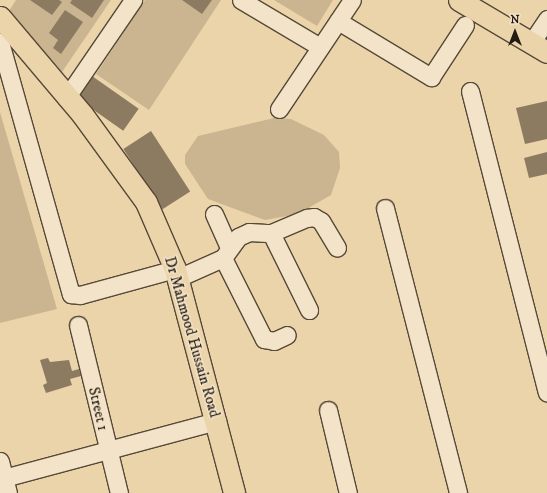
<!DOCTYPE html>
<html>
<head>
<meta charset="utf-8">
<style>
	body { margin:0 }
	#map { position:relative; width:547px; height:493px; overflow:hidden; background:#ecd4aa; font-family:"IM FELL DW Pica",serif }
	div>[style] { position:absolute }
	.green>* { inset:0; background:#cab590 }
	.building>* { inset:0; background:#8c7b61; transform-origin:0 0 }
	.roads { filter:drop-shadow(1px 0 #554938) drop-shadow(-1px 0 #554938) drop-shadow(0 1px #554938) drop-shadow(0 -1px #554938) }
	.minor>* { height:17px; margin:-8.5px; padding:0 8.5px; transform-origin:8.5px; border-radius:8.5px; background:#f3e3c8 }
	.major>* { height:21px; margin:-10.5px; padding:0 10.5px; transform-origin:10.5px; border-radius:10.5px; background:#ecd4aa }
	span { translate:-50% -50%; white-space:nowrap; text-align:center; line-height:1.15; -webkit-text-stroke:3px #f3e3c8; paint-order:stroke }
	.street-label { font-size:15px; color:#231b12 }
	.north { position:absolute; left:495px; top:12px; width:40px; height:40px; -webkit-text-stroke:3px #f3e3c8; paint-order:stroke; rotate:0deg; font-size:11px; font-weight:700; line-height:16px; text-align:center; color:#231b12 }
	.north::after { content:''; display:block; margin:auto; width:14px; height:18px; background:#231b12; clip-path:polygon(50% 0,100% 100%,50% 72%,0 100%) }
</style>
</head>
<body>
<div id="map">
	<div class="green">
		<div style="clip-path:polygon(16px 0,111px 0,62px 72px,9px 11px)"></div>
		<div style="clip-path:polygon(145px 0,221px 0,149px 110px,96px 74px)"></div>
		<div style="clip-path:polygon(274px 0,333px 0,317px 26px)"></div>
		<div style="clip-path:polygon(0 112px,57px 309px,0 323px)"></div>
		<div style="clip-path:polygon(274px 118px,291px 119px,324px 135px,339px 152px,340px 168px,331px 195px,298px 214px,265px 220px,208px 199px,185px 164px,185px 155px,198px 136px)"></div>
	</div>
	<div class="building">
		<div style="clip-path:polygon(30px 0,59px 0,62px 2px,52px 15px)"></div>
		<div style="clip-path:polygon(72px 0,104px 0,92px 18px,70px 3px)"></div>
		<div style="clip-path:polygon(182px 0,212px 0,202px 14px)"></div>
		<div style="clip-path:polygon(65px 10px,83px 22px,61px 54px,53px 48px,58px 40px,49px 33px)"></div>
		<div style="left:92px;top:76px;width:57px;height:27px;rotate:35deg"></div>
		<div style="clip-path:polygon(547px 101px,547px 139px,525px 144px,516px 108px)"></div>
		<div style="left:151px;top:131px;width:72px;height:33px;rotate:57deg"></div>
		<div style="clip-path:polygon(547px 152px,547px 174px,529px 178px,524px 158px)"></div>
		<div style="clip-path:polygon(48px 358px,50px 362px,69px 360px,72px 371px,79px 369px,81px 376px,70px 379px,72px 385px,46px 393px,43px 385px,47px 383px,40px 360px)"></div>
	</div>
	<div class="roads">
		<div class="minor">
			<div style="left:241px;top:0;width:92px;rotate:30.7deg"></div>
			<div style="left:338px;top:21px;width:109px;rotate:31.1deg"></div>
			<div style="left:431px;top:77px;width:62px;rotate:-56.8deg"></div>
			<div style="left:0;top:42px;width:262px;rotate:74.3deg"></div>
			<div style="left:71px;top:294px;width:9px;rotate:6deg"></div>
			<div style="left:80px;top:295px;width:98px;rotate:-15.3deg"></div>
			<div style="left:531px;top:43px;width:29px;rotate:-56deg"></div>
			<div style="left:470px;top:91px;width:311px;rotate:75.7deg"></div>
			<div style="left:66px;top:98px;width:119px;rotate:-55.6deg"></div>
			<div style="left:279px;top:109px;width:131px;rotate:-56.2deg"></div>
			<div style="left:385px;top:208px;width:294px;rotate:75.6deg"></div>
			<div style="left:214px;top:214px;width:36px;rotate:66deg"></div>
			<div style="left:271px;top:233px;width:86px;rotate:63.7deg"></div>
			<div style="left:223px;top:258px;width:91px;rotate:63.2deg"></div>
			<div style="left:264px;top:339px;width:10px;rotate:11deg"></div>
			<div style="left:274px;top:341px;width:14px;rotate:-25deg"></div>
			<div style="left:178px;top:278px;width:49px;rotate:-24deg"></div>
			<div style="left:223px;top:258px;width:26px;rotate:-54deg"></div>
			<div style="left:238px;top:237px;width:12px;rotate:-24deg"></div>
			<div style="left:249px;top:232px;width:22px;rotate:3deg"></div>
			<div style="left:271px;top:233px;width:39px;rotate:-23deg"></div>
			<div style="left:307px;top:218px;width:7px;rotate:-8deg"></div>
			<div style="left:314px;top:217px;width:8px;rotate:30deg"></div>
			<div style="left:321px;top:221px;width:31px;rotate:59deg"></div>
			<div style="left:78px;top:325px;width:173px;rotate:76.3deg"></div>
			<div style="left:328px;top:410px;width:85px;rotate:76.5deg"></div>
			<div style="left:0;top:461px;width:33px;rotate:76deg"></div>
			<div style="left:0;top:479px;width:225px;rotate:-15deg"></div>
		</div>
		<div class="major">
			<div style="left:459px;top:0;width:102px;rotate:30.6deg"></div>
			<div style="left:0;top:17px;width:127px;rotate:49.8deg"></div>
			<div style="left:82px;top:114px;width:109px;rotate:54deg"></div>
			<div style="left:146px;top:202px;width:73px;rotate:66.6deg"></div>
			<div style="left:175px;top:269px;width:232px;rotate:75.2deg"></div>
		</div>
	</div>
	<div class="street-label">
		<span style="left:192px;top:337px;rotate:74deg">Dr Mahmood Hussain Road</span>
		<span style="left:98px;top:409px;rotate:77deg">Street 1</span>
	</div>
	<div class="north">N</div>
</div>
</body>
</html>
